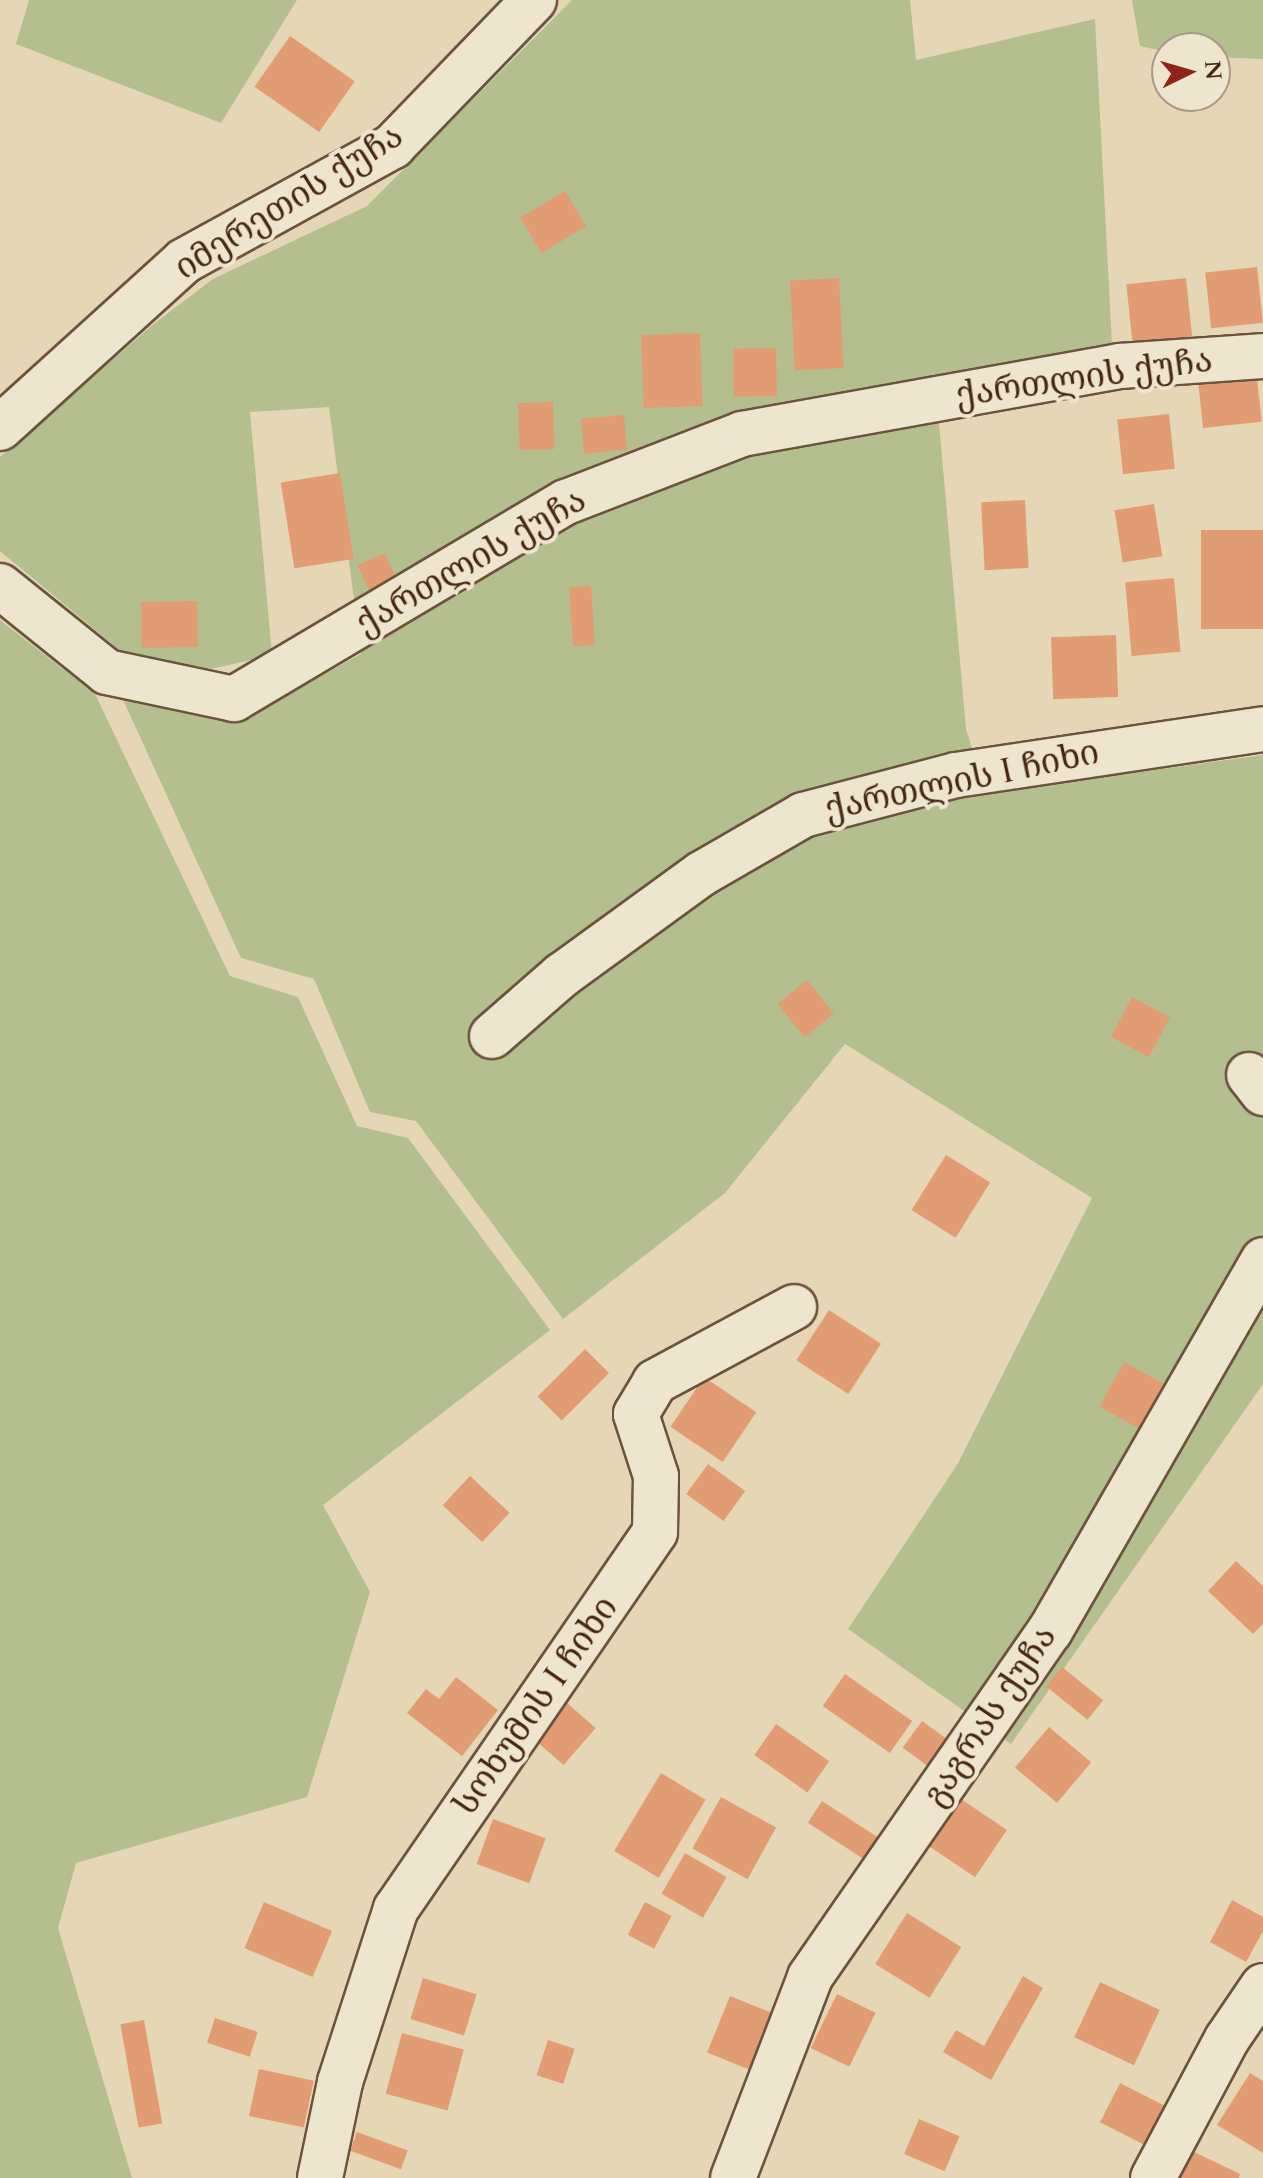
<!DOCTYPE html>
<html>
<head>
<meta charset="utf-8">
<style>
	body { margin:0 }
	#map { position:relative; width:1263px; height:2178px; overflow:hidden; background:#e5d7b5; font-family:Cardo,"Noto Serif Georgian",serif }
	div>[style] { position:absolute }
	.green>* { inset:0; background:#b4be8e }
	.building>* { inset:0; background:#e29c74; transform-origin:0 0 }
	.roads { filter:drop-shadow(2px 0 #6c533d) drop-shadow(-2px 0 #6c533d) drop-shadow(0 2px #6c533d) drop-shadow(0 -2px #6c533d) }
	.minor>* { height:44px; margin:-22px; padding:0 22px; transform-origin:22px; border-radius:22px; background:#eee5cf }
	span { translate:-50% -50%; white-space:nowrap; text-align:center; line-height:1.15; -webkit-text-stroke:8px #eee5cf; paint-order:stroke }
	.street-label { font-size:34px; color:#442715 }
	.north { position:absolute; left:1151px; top:32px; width:80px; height:80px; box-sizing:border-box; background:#eee5cf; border:2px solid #aa9985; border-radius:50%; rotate:85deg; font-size:22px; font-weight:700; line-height:32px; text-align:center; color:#442715 }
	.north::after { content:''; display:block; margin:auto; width:28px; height:36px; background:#8f2418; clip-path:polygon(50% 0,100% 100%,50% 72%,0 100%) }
</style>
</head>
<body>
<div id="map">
	<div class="green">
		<div style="clip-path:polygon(29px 0,297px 0,221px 123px,16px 44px)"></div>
		<div style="clip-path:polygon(572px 0,910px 0,916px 60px,1095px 19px,1114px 384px,939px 423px,966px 729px,986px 793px,1263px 755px,1263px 1384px,1011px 1744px,848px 1629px,957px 1465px,1092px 1198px,845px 1044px,725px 1193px,563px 1319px,416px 1121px,370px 1112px,314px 979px,241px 958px,120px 693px,245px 718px,361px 654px,329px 407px,250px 412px,272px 655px,211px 669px,123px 653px,0 551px,0 457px,155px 323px,213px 279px,367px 206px)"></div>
		<div style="clip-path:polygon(1132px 0,1263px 0,1263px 59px,1215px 57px,1215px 48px,1167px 52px,1140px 46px)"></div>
		<div style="clip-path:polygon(0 620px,95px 694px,230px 976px,298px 997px,357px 1126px,408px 1138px,550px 1330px,323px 1505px,370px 1592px,307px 1797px,76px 1863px,58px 1928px,132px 2178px,0 2178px)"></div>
	</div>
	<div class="building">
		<div style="left:290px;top:36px;width:79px;height:62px;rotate:35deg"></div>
		<div style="left:565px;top:191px;width:41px;height:52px;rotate:59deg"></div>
		<div style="left:1257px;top:267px;width:56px;height:52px;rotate:84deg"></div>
		<div style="left:839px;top:278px;width:90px;height:49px;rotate:87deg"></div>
		<div style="left:1186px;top:278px;width:64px;height:60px;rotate:84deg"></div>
		<div style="left:700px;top:333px;width:73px;height:59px;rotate:88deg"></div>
		<div style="left:776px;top:348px;width:48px;height:43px;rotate:89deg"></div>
		<div style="left:1257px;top:377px;width:45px;height:59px;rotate:84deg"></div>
		<div style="left:553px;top:402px;width:47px;height:35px;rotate:88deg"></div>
		<div style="left:1169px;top:414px;width:55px;height:52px;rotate:84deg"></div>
		<div style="left:624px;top:415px;width:35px;height:43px;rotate:85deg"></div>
		<div style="left:340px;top:473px;width:87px;height:60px;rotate:81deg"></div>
		<div style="left:1025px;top:500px;width:68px;height:44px;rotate:87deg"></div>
		<div style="left:1154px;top:504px;width:53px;height:40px;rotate:81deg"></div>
		<div style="left:1263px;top:530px;width:99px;height:62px;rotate:90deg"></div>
		<div style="left:385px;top:553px;width:32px;height:30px;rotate:66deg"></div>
		<div style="left:1174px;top:578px;width:74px;height:49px;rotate:85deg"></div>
		<div style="left:591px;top:586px;width:59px;height:22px;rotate:86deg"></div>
		<div style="left:197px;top:601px;width:46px;height:56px;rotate:89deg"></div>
		<div style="left:1116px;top:635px;width:62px;height:65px;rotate:88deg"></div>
		<div style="left:807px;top:980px;width:43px;height:38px;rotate:51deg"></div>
		<div style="left:1132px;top:997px;width:43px;height:45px;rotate:28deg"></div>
		<div style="left:946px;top:1155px;width:52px;height:65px;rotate:32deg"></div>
		<div style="left:829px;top:1310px;width:62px;height:60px;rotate:33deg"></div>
		<div style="left:585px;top:1349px;width:34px;height:67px;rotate:45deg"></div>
		<div style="left:1124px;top:1362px;width:52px;height:51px;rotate:29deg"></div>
		<div style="left:704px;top:1377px;width:63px;height:60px;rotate:34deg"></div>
		<div style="left:708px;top:1464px;width:46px;height:37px;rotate:36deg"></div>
		<div style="left:470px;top:1476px;width:54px;height:40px;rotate:43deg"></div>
		<div style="clip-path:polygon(1236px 1561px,1263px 1586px,1263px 1624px,1253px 1634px,1208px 1591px)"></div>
		<div style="left:1062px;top:1667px;width:53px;height:25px;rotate:39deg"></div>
		<div style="left:845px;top:1674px;width:82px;height:39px;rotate:35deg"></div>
		<div style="clip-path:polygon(456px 1677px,498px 1710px,462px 1756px,407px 1713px,426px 1689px,439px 1699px)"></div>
		<div style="left:567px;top:1703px;width:38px;height:49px;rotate:41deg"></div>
		<div style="left:922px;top:1721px;width:41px;height:33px;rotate:36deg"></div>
		<div style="left:776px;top:1724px;width:65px;height:38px;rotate:35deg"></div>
		<div style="left:1049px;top:1727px;width:55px;height:53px;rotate:40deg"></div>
		<div style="left:661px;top:1773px;width:52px;height:91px;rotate:31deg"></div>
		<div style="left:721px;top:1797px;width:63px;height:59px;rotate:29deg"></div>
		<div style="left:958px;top:1797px;width:59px;height:57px;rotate:34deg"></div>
		<div style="left:822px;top:1801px;width:77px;height:26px;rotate:33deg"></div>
		<div style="left:493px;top:1819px;width:56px;height:48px;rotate:20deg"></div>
		<div style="left:685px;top:1853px;width:48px;height:47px;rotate:30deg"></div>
		<div style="clip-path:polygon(1232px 1900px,1263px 1917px,1263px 1931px,1246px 1962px,1210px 1942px)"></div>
		<div style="left:264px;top:1902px;width:74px;height:50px;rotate:23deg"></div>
		<div style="left:645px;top:1902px;width:30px;height:37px;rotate:28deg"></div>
		<div style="left:907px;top:1913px;width:64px;height:60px;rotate:32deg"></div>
		<div style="clip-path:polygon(1023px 1976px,1043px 1988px,991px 2080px,943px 2052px,956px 2030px,984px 2046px)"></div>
		<div style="left:423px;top:1978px;width:56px;height:43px;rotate:17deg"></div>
		<div style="left:1100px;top:1982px;width:66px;height:61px;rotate:25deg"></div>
		<div style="left:837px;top:1994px;width:43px;height:60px;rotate:26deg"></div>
		<div style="left:730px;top:1996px;width:51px;height:61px;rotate:22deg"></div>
		<div style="left:215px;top:2018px;width:45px;height:26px;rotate:18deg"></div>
		<div style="left:144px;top:2020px;width:105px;height:24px;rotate:80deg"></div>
		<div style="left:402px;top:2033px;width:64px;height:63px;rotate:15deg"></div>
		<div style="left:548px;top:2040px;width:28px;height:37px;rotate:18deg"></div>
		<div style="left:259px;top:2069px;width:56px;height:48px;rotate:12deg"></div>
		<div style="clip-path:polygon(1250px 2073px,1263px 2081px,1263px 2153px,1217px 2125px)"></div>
		<div style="left:1120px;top:2083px;width:58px;height:44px;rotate:27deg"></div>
		<div style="left:919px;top:2119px;width:44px;height:38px;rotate:23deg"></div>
		<div style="left:357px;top:2132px;width:54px;height:20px;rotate:20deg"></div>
		<div style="clip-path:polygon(1188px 2149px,1240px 2174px,1239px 2178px,1174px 2178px)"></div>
	</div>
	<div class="roads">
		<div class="minor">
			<div style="left:0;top:428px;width:248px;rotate:-42.2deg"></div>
			<div style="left:184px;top:261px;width:239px;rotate:-28.8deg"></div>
			<div style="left:393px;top:146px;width:203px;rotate:-46deg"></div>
			<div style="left:0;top:586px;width:137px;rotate:38.8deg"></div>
			<div style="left:107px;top:672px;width:130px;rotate:12deg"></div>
			<div style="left:234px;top:699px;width:386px;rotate:-30.7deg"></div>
			<div style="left:566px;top:502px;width:189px;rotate:-21.1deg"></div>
			<div style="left:742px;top:434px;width:384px;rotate:-10.2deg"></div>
			<div style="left:1120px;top:366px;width:143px;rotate:-4deg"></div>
			<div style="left:492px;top:1036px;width:93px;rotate:-41.1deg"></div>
			<div style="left:562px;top:975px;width:172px;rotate:-36deg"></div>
			<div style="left:701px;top:874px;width:118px;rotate:-30deg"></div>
			<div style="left:803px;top:815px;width:158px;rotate:-14.7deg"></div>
			<div style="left:956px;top:775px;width:310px;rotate:-8.5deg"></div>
			<div style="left:1249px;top:1075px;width:23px;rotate:52deg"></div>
			<div style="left:320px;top:2178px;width:98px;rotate:-78.2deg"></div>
			<div style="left:340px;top:2082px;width:182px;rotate:-72.1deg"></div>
			<div style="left:396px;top:1909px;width:457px;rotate:-55.5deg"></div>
			<div style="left:655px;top:1532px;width:56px;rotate:-89deg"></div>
			<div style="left:656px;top:1476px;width:65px;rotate:-107.9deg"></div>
			<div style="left:636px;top:1414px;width:37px;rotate:-59deg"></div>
			<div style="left:655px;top:1382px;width:158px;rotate:-28.3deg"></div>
			<div style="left:733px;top:2178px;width:215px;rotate:-69deg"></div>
			<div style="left:810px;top:1977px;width:421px;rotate:-55.3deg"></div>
			<div style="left:1050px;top:1631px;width:428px;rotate:-60.1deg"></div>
			<div style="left:1153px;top:2178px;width:157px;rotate:-62deg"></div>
			<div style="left:1227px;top:2039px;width:64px;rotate:-55.8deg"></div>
		</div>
	</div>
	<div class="street-label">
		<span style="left:289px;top:202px;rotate:-32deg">იმერეთის ქუჩა</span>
		<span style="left:1084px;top:378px;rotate:-8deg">ქართლის ქუჩა</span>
		<span style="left:471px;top:562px;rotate:-30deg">ქართლის ქუჩა</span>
		<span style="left:962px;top:781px;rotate:-12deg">ქართლის I ჩიხი</span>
		<span style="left:536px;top:1706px;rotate:-55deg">სოხუმის I ჩიხი</span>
		<span style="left:990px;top:1716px;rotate:-56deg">გაგრას ქუჩა</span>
	</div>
	<div class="north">N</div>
</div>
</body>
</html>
